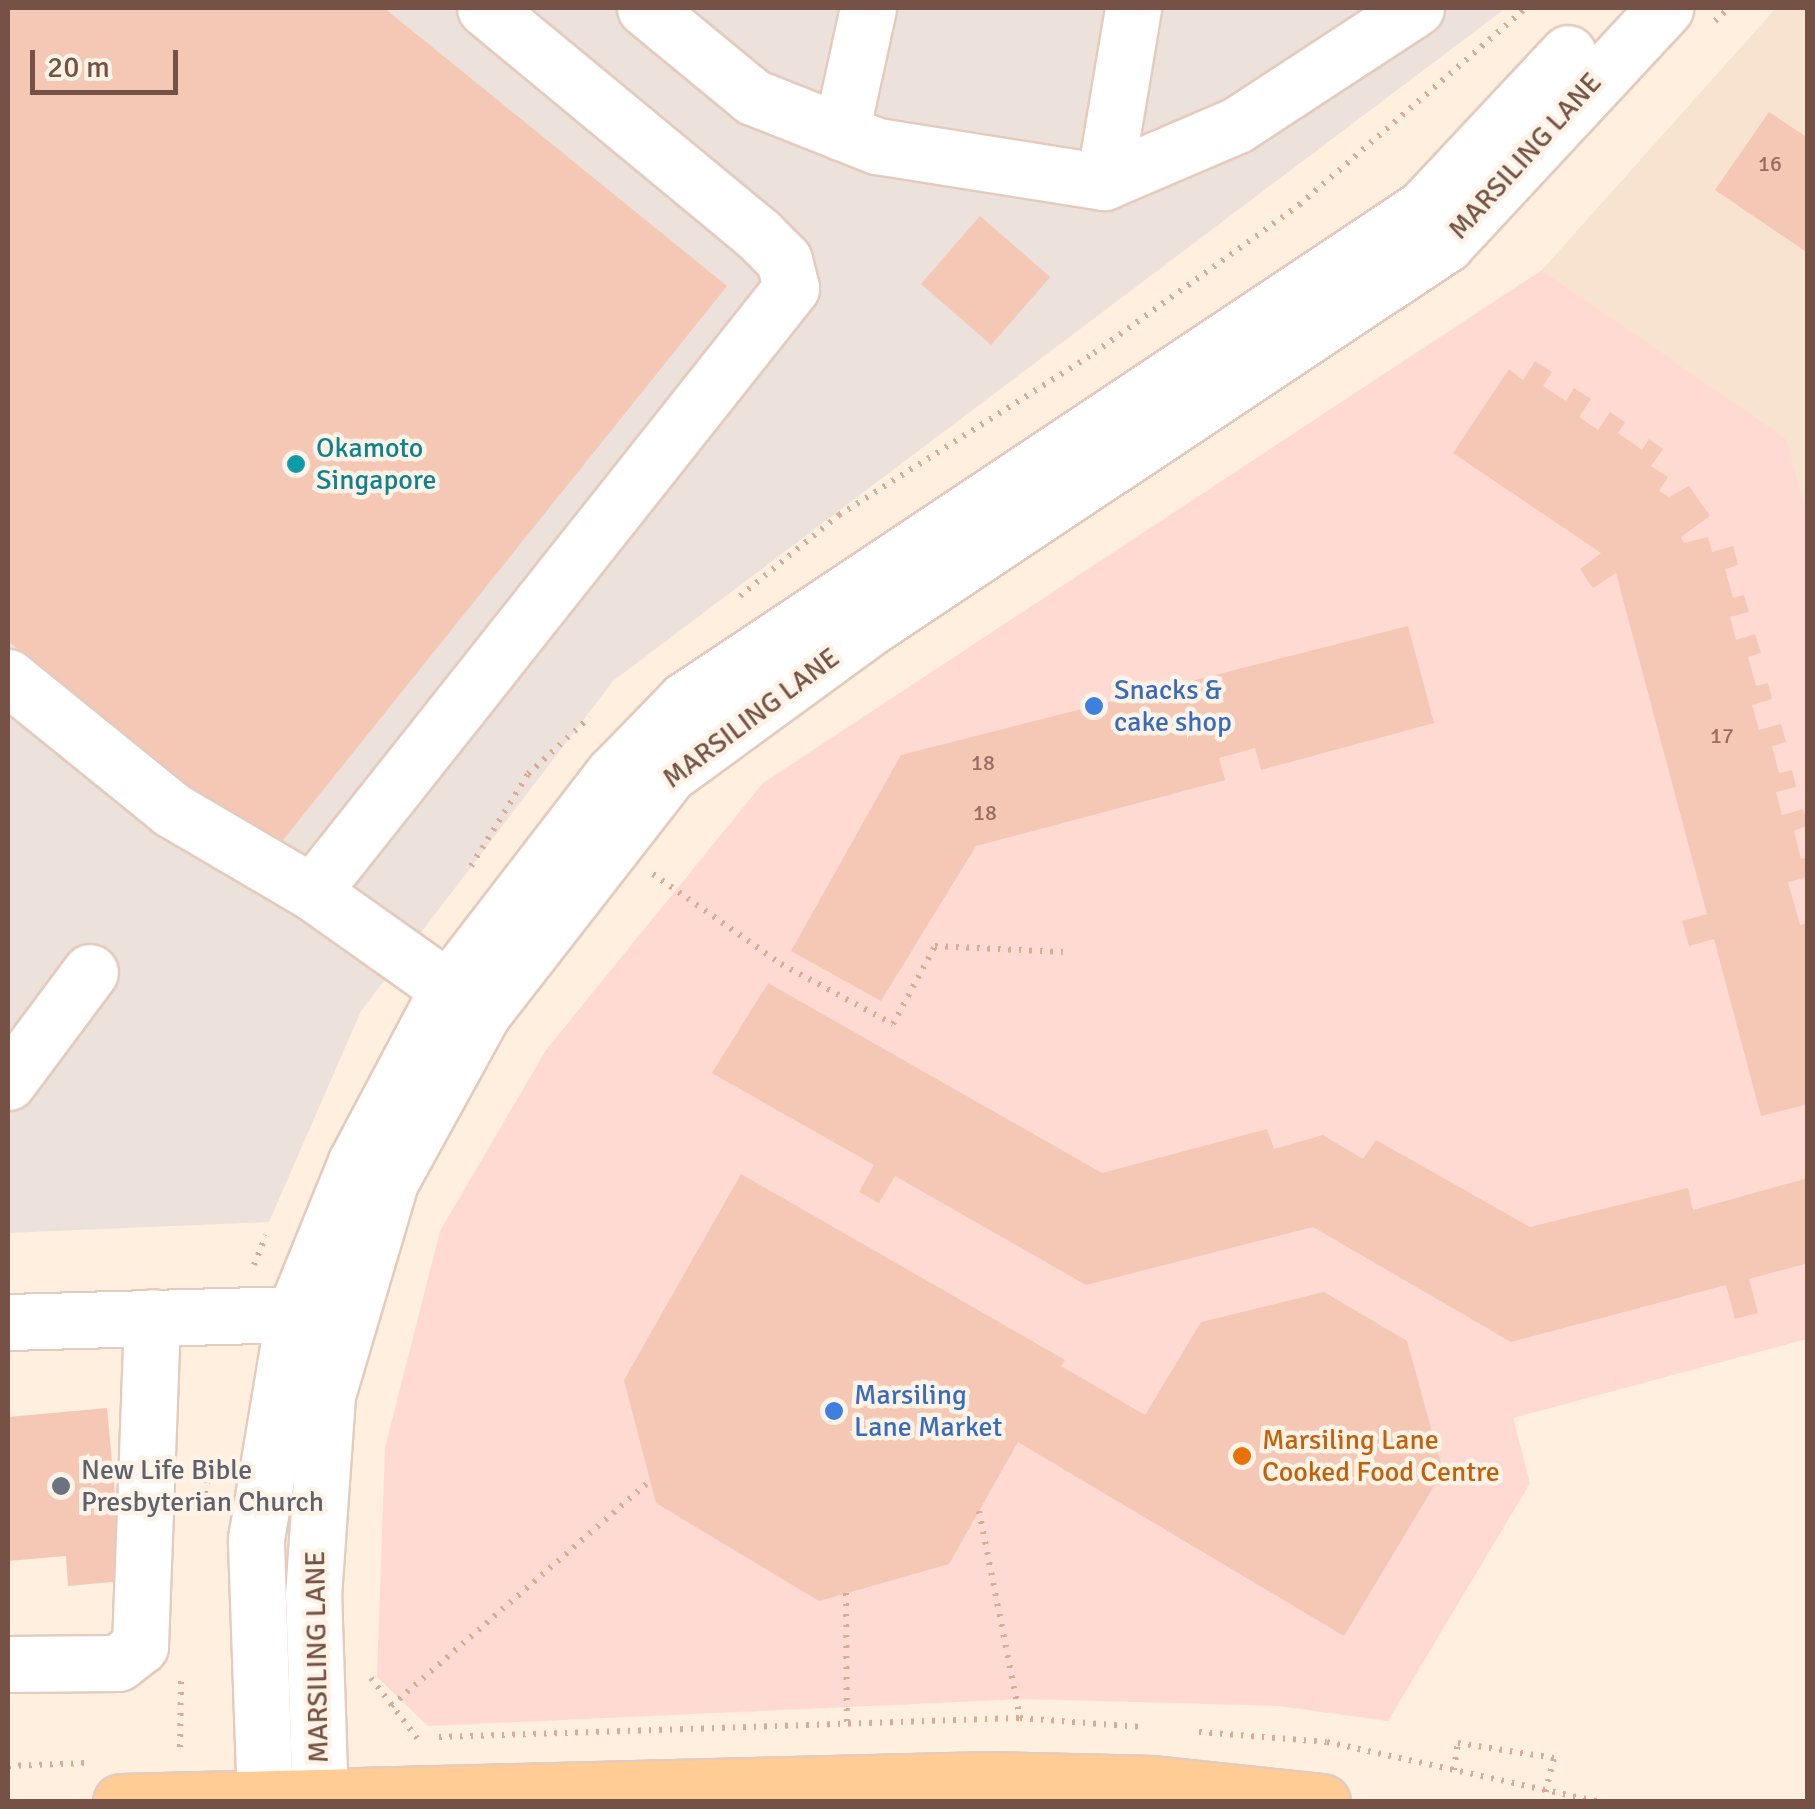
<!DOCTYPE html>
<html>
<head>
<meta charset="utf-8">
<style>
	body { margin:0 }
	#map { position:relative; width:1815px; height:1809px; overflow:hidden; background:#feefdf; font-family:Signika,sans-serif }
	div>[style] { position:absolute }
	.residential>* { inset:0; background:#f8e2d0 }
	.commercial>* { inset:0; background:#ffdad2 }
	.industrial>* { inset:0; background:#ece1db }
	.building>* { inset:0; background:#f5c7b5; transform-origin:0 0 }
	.path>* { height:6px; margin-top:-3px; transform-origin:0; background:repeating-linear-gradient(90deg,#daab98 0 2.5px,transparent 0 10.5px) }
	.roads { filter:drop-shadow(2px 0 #e4cbbe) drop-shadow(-2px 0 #e4cbbe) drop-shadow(0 2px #e4cbbe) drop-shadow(0 -2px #e4cbbe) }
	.minor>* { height:55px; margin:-27.5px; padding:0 27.5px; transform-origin:27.5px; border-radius:27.5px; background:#fff }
	.major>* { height:55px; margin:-27.5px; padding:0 27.5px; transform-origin:27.5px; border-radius:27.5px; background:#ffcc95 }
	.path-bridge>* { height:6px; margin-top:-3px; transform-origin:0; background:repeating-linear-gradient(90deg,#daab98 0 2.5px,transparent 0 10.5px) }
	.dots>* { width:28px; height:28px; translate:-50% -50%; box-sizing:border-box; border:5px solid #fff3e7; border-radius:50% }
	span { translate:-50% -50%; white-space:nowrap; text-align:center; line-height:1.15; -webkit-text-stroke:9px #fff3e7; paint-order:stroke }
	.number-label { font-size:22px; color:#966e61 }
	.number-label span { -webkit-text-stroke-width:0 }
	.street-label { font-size:28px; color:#765145 }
	.culture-label { font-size:28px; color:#0d838f }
	.left { translate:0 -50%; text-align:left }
	.shop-label { font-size:28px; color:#366cbe }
	.food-label { font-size:28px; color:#c56008 }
	.worship-label { font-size:28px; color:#5b616d }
	.frame { position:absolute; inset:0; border:10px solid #765145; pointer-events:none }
	.scale { position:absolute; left:30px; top:50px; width:148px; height:45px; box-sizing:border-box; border:5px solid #765145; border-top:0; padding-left:12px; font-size:30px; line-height:35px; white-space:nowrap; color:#765145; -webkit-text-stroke:8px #fff3e7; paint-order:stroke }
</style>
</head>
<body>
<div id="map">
	<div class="residential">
		<div style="clip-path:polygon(1776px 8px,1807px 8px,1807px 520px,1785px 439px,1542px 270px)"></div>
	</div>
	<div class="commercial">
		<div style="clip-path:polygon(1542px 270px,1786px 439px,1808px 520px,1807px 1339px,1513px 1418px,1530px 1483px,1388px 1721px,1278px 1706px,1026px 1699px,428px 1726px,377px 1677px,385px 1448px,440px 1231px,546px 1050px,763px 783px)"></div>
	</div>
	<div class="industrial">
		<div style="clip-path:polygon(8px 8px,1506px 8px,613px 681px,361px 1011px,269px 1222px,8px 1233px)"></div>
	</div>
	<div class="building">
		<div style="clip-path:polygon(8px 8px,384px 8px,727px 286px,271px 855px,8px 641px)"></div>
		<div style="clip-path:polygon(1769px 112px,1808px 138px,1808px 253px,1715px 190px)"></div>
		<div style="left:980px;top:216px;width:93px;height:90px;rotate:41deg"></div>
		<div style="clip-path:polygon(1535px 361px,1552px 372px,1543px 386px,1566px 401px,1574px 388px,1591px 399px,1579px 417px,1598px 430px,1610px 412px,1625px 422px,1618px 433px,1642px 450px,1649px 439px,1663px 449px,1651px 466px,1668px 477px,1659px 491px,1669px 497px,1689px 486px,1710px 516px,1681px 537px,1684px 543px,1708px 537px,1712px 552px,1733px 546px,1738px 565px,1725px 569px,1733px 598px,1744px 595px,1749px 612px,1730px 617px,1736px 640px,1755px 634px,1761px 653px,1748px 657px,1756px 686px,1768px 683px,1772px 699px,1752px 705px,1759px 730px,1781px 724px,1786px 742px,1772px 746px,1779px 773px,1792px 770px,1796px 787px,1776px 792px,1782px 815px,1803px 809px,1808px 825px,1794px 831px,1801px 859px,1808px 857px,1808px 877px,1788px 882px,1800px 925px,1808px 923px,1808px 1104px,1761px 1116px,1714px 939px,1689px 946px,1682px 921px,1707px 914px,1616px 573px,1593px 588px,1580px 569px,1601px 553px,1453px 453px,1509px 369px,1523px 380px)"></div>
		<div style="clip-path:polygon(1408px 626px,1434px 723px,1261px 770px,1255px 748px,1219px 758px,1225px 780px,976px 846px,881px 1001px,791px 951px,901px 755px)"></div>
		<div style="clip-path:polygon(768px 983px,1102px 1173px,1267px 1129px,1274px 1149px,1323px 1135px,1363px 1159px,1376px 1140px,1530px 1227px,1688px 1188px,1693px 1210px,1808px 1178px,1808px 1263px,1749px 1279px,1758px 1313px,1735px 1319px,1726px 1285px,1511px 1342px,1313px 1227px,1086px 1285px,895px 1176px,879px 1203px,859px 1192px,874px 1165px,712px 1073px)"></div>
		<div style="clip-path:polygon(741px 1174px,1065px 1360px,1061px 1366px,1145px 1415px,1201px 1322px,1324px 1292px,1407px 1341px,1443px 1471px,1344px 1636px,1018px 1442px,949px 1564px,819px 1601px,656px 1503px,624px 1380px)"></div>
		<div style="clip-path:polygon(107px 1408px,123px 1581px,68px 1586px,66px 1556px,8px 1561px,8px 1417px)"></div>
	</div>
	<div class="path">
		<div style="left:1715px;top:21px;width:19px;rotate:-43deg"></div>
		<div style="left:740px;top:596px;width:128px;rotate:-39.3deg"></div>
		<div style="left:839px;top:515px;width:302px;rotate:-32.4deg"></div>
		<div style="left:1094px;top:353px;width:253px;rotate:-35.8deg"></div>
		<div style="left:1299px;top:205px;width:301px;rotate:-41deg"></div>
		<div style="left:471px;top:866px;width:108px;rotate:-58.2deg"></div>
		<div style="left:528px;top:774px;width:84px;rotate:-42.6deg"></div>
		<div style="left:653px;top:874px;width:156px;rotate:35.1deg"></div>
		<div style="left:781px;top:964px;width:127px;rotate:28.2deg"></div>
		<div style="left:893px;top:1024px;width:89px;rotate:-61.7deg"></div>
		<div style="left:935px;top:946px;width:128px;rotate:2.7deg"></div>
		<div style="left:254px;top:1265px;width:32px;rotate:-68deg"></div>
		<div style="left:979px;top:1511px;width:211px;rotate:78.8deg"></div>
		<div style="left:201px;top:1514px;width:52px;rotate:-78.9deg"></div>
		<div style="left:846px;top:1593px;width:130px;rotate:89.6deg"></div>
		<div style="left:371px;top:1678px;width:76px;rotate:52.5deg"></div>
		<div style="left:391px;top:1706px;width:343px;rotate:-41deg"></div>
		<div style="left:1199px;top:1732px;width:128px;rotate:4.5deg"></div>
		<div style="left:1327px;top:1742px;width:279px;rotate:12.4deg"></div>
		<div style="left:439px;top:1737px;width:581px;rotate:-1.87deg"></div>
		<div style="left:1020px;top:1718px;width:121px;rotate:4.3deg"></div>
		<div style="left:180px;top:1747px;width:67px;rotate:-89.1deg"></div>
		<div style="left:8px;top:1766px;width:78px;rotate:-2.2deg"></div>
		<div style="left:1454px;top:1770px;width:27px;rotate:-82deg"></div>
		<div style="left:1458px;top:1743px;width:97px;rotate:8.9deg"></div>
	</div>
	<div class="roads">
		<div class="minor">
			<div style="left:645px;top:8px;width:140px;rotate:39.5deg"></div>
			<div style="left:753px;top:97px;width:133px;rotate:21.6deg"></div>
			<div style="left:877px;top:146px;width:230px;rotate:9deg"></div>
			<div style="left:1104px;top:182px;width:145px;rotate:-23.2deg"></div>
			<div style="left:1237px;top:125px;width:214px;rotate:-33.2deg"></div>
			<div style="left:841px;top:132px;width:127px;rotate:-77.7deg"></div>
			<div style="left:1104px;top:182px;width:176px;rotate:-80.5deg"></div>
			<div style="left:8px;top:677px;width:211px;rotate:39deg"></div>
			<div style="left:172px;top:810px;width:162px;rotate:30.4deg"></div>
			<div style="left:312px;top:892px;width:202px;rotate:35.3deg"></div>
			<div style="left:312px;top:892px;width:771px;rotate:-51.58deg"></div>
			<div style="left:791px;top:288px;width:29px;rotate:-104deg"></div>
			<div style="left:784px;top:260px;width:37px;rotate:-135deg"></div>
			<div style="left:758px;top:234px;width:354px;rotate:-140.4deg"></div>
			<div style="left:8px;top:1082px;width:137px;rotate:-53.3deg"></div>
			<div style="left:8px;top:1322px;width:321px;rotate:-1.6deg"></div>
			<div style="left:8px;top:1664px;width:110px;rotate:-0.5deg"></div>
			<div style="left:118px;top:1663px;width:28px;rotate:-38deg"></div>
			<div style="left:140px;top:1646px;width:329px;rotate:-87.9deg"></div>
			<div style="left:265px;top:1802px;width:263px;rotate:-92deg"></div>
			<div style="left:256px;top:1539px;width:225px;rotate:-80.5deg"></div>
			<div style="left:293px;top:1317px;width:167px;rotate:-67.9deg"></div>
			<div style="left:356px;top:1162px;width:197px;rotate:-62.1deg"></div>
			<div style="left:448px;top:988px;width:270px;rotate:-52.4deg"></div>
			<div style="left:613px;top:774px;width:103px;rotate:-45.8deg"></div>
			<div style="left:685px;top:700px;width:887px;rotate:-33.69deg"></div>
			<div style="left:1423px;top:208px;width:212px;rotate:-46.9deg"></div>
			<div style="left:320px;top:1802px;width:206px;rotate:-91.9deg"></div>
			<div style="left:313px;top:1596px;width:201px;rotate:-86deg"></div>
			<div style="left:327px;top:1395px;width:222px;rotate:-73.5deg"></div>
			<div style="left:390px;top:1182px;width:193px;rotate:-61.2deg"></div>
			<div style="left:483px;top:1013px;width:303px;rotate:-52.1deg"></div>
			<div style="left:669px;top:774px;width:255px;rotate:-36.1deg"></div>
			<div style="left:875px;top:624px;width:686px;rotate:-33.64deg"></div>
			<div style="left:1446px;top:244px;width:322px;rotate:-47.1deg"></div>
		</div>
		<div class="major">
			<div style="left:121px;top:1802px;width:867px;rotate:-1.45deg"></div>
			<div style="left:988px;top:1780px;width:165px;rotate:1.4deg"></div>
			<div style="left:1153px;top:1784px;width:170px;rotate:6.1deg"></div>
		</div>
	</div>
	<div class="path-bridge">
		<div style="left:1543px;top:1802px;width:45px;rotate:-76deg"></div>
	</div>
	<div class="dots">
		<div style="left:296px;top:464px;background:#0f9aa8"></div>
		<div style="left:1094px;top:706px;background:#3f7fe0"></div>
		<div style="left:834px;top:1411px;background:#3f7fe0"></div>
		<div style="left:1242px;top:1456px;background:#e8710a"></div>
		<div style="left:61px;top:1486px;background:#6b7280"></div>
	</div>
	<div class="number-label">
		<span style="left:1770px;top:164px">16</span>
		<span style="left:1722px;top:736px">17</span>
		<span style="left:983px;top:763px">18</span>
		<span style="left:985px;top:813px">18</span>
	</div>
	<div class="street-label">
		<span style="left:1525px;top:156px;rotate:-48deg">MARSILING LANE</span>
		<span style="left:751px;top:718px;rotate:-37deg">MARSILING LANE</span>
		<span style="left:317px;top:1657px;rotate:-91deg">MARSILING LANE</span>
	</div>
	<div class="culture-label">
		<span class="left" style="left:316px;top:464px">Okamoto<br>Singapore</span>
	</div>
	<div class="shop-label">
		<span class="left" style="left:1114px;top:706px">Snacks &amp;<br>cake shop</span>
		<span class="left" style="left:854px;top:1411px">Marsiling<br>Lane Market</span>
	</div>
	<div class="food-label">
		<span class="left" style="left:1262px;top:1456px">Marsiling Lane<br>Cooked Food Centre</span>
	</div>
	<div class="worship-label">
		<span class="left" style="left:81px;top:1486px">New Life Bible<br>Presbyterian Church</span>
	</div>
	<div class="frame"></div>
	<div class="scale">20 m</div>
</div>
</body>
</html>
